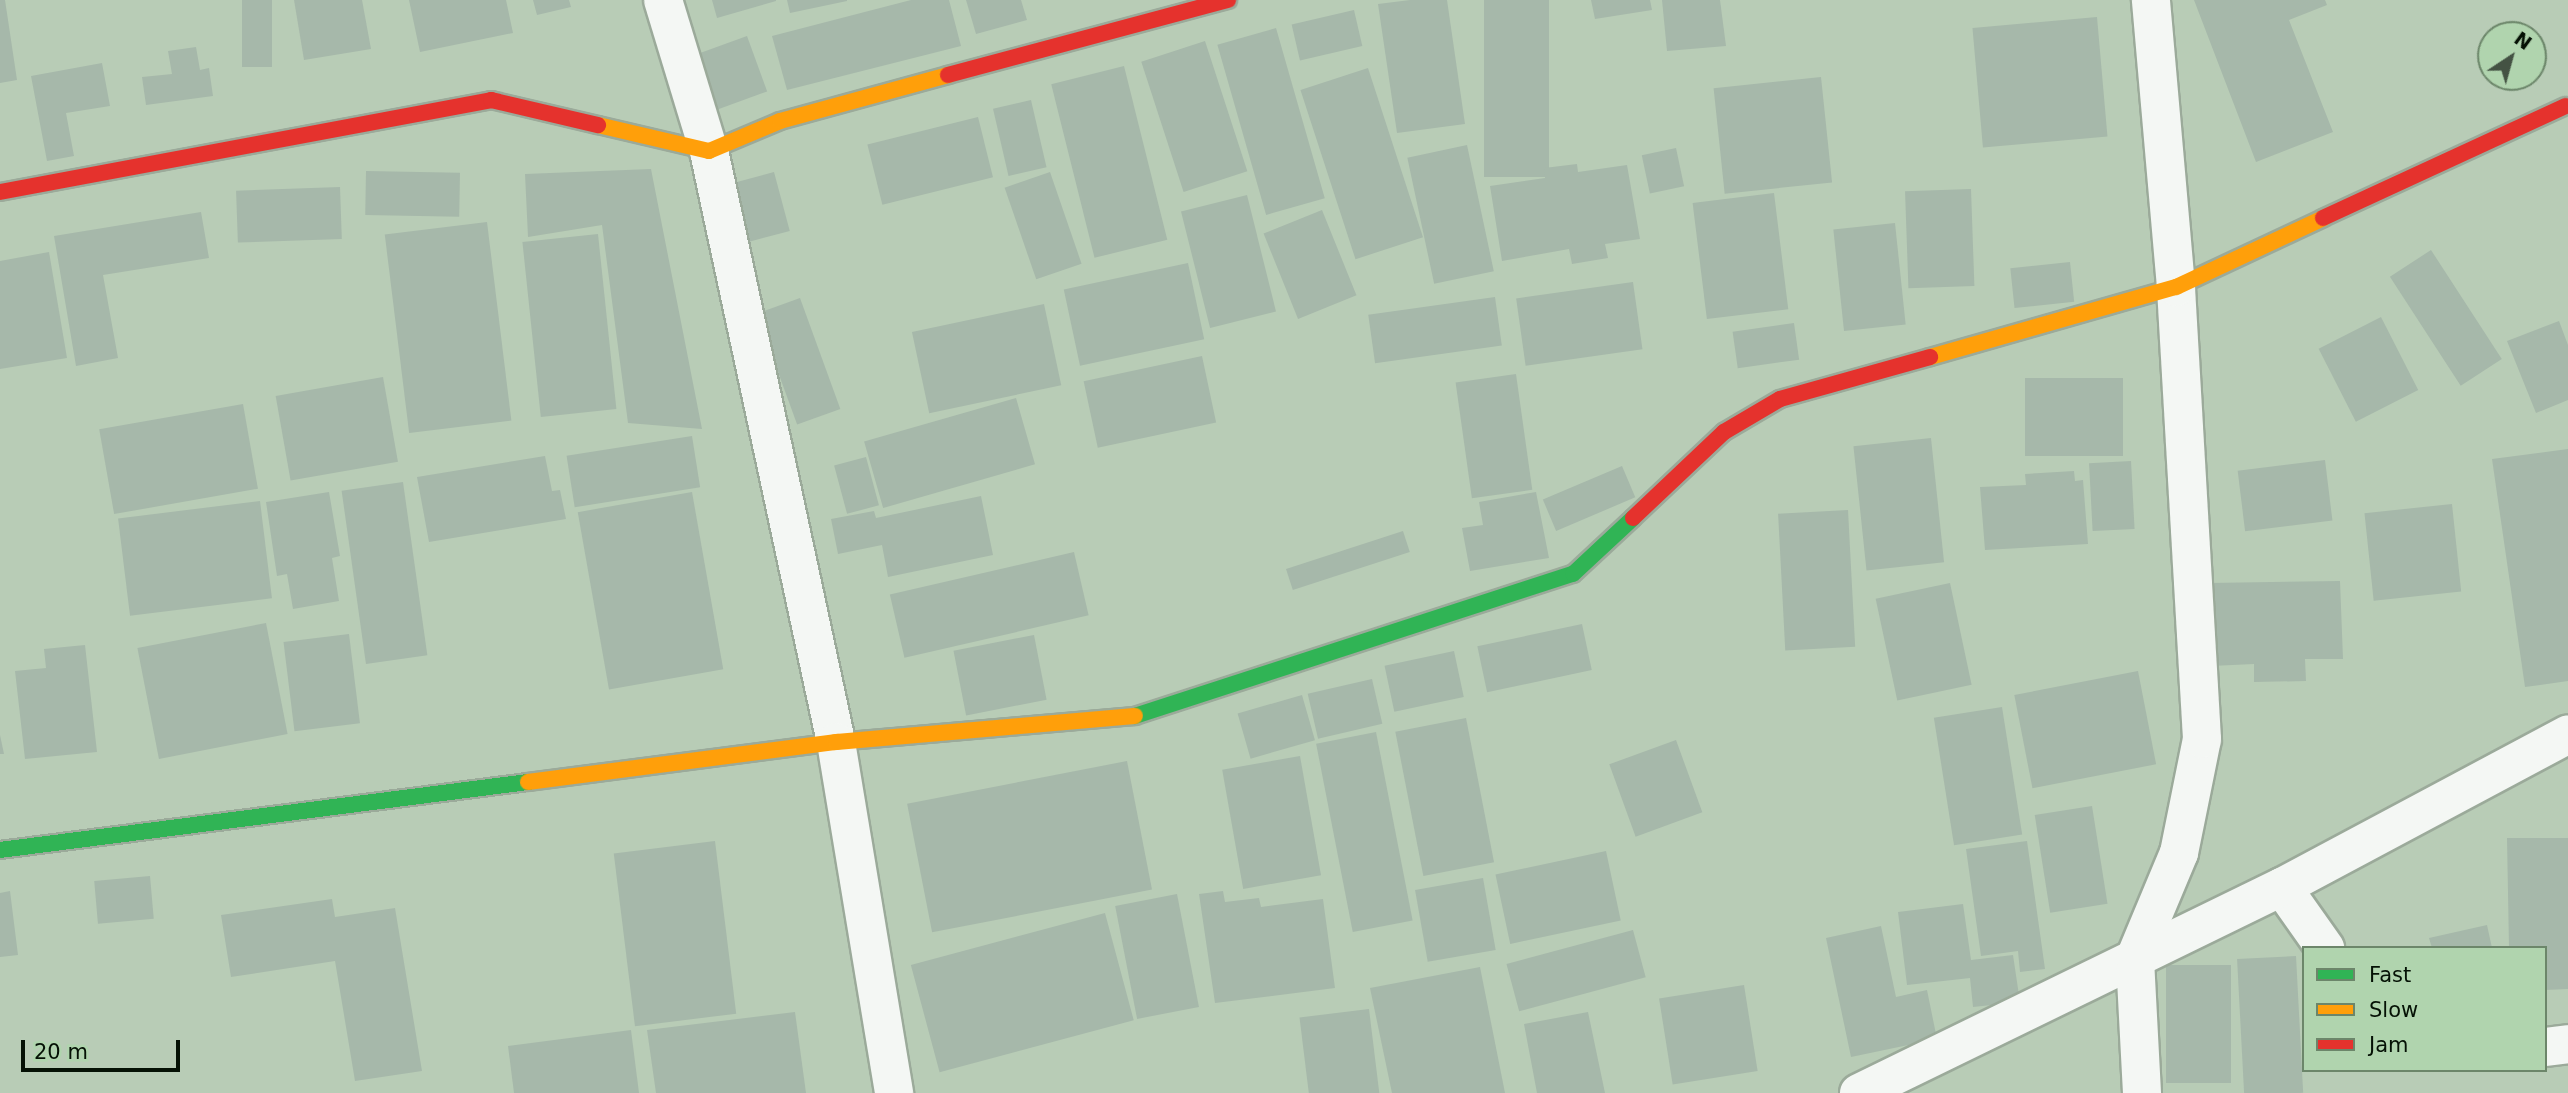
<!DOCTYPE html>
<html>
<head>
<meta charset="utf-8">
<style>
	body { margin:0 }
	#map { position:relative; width:2568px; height:1093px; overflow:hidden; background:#b8ccb6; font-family:"DejaVu Sans",sans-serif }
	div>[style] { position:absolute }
	.building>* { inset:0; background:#a6b8aa; transform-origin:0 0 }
	.roads { filter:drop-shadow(2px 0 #9baa9a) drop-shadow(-2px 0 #9baa9a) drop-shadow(0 2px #9baa9a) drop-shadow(0 -2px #9baa9a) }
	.street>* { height:38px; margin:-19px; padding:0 19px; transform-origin:19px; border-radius:19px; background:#f4f7f4 }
	.fast>* { height:16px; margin:-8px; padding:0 8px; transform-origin:8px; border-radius:8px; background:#30b455 }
	.slow>* { height:16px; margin:-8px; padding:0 8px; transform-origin:8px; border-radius:8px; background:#ff9f0a }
	.jam>* { height:16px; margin:-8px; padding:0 8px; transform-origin:8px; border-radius:8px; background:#e5322d }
	span { translate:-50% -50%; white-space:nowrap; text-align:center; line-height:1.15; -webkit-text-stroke:7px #b0d4ae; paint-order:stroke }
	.legend { position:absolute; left:2302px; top:946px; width:245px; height:126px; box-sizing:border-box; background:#b0d4ae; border:2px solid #6c866a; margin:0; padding:9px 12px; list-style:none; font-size:21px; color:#051105 }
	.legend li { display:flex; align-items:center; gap:14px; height:35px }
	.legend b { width:35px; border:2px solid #6c866a }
	.north { position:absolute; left:2477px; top:21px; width:70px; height:70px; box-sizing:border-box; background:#b0d4ae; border:2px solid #6c866a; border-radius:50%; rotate:36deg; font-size:19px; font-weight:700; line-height:28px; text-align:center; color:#051105 }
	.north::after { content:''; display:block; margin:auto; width:24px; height:32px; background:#445243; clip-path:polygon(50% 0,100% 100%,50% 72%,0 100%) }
	.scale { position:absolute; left:21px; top:1040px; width:159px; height:32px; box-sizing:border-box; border:4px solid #051105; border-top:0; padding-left:9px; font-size:21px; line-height:24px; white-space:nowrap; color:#051105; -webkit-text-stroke:5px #b0d4ae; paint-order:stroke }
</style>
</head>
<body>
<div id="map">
	<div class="building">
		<div style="clip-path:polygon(0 0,5px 0,17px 80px,0 83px)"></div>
		<div style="left:242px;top:0;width:30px;height:67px"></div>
		<div style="clip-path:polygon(294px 0,362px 0,371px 49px,304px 60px)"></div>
		<div style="clip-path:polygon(409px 0,506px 0,513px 33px,420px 52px)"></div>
		<div style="clip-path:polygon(533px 0,569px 0,571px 7px,537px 15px)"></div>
		<div style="clip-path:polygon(712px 0,776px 0,776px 1px,717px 18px)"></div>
		<div style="clip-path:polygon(787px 0,847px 0,847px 1px,790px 13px)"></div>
		<div style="clip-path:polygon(911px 0,949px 0,961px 46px,787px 90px,772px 36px)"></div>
		<div style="clip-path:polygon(966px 0,1021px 0,1027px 20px,976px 34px)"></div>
		<div style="clip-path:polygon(1410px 0,1447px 0,1465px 124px,1397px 133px,1378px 4px)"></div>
		<div style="left:1484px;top:0;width:65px;height:177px"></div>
		<div style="clip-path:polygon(1591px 0,1650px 0,1652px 10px,1595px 19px)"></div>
		<div style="clip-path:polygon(1662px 0,1720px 0,1726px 46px,1667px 51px)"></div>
		<div style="clip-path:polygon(2194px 0,2325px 0,2327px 5px,2289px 20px,2333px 132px,2256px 162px)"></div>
		<div style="left:1354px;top:10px;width:37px;height:64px;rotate:77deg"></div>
		<div style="left:2097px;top:17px;width:120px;height:125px;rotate:85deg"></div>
		<div style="left:1276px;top:28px;width:177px;height:61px;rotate:74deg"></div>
		<div style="left:747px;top:36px;width:59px;height:55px;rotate:70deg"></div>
		<div style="left:1205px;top:41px;width:137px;height:67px;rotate:72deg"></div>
		<div style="clip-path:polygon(196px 47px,200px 70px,209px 68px,213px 96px,146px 105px,142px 77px,172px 74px,168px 51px)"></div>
		<div style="clip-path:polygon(102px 63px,110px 106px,66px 113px,74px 156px,47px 161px,31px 76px)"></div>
		<div style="left:1124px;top:66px;width:179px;height:75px;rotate:76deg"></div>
		<div style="left:1368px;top:68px;width:178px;height:71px;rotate:72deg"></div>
		<div style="left:1821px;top:77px;width:106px;height:108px;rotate:84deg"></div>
		<div style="left:1031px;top:100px;width:69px;height:39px;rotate:77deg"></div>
		<div style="left:978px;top:117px;width:62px;height:114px;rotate:76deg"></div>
		<div style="left:1467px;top:145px;width:129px;height:61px;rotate:78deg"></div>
		<div style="left:1676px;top:148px;width:39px;height:35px;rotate:78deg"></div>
		<div style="clip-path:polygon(1577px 164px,1578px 172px,1627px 165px,1640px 239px,1605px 244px,1608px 258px,1572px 264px,1569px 249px,1502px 261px,1490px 186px,1545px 178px,1544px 168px)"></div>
		<div style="clip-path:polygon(651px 169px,702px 429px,628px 423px,602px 225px,528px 237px,525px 174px)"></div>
		<div style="left:366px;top:171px;width:94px;height:44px;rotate:1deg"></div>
		<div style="left:774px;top:172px;width:61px;height:44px;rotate:75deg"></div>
		<div style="left:1050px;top:172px;width:97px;height:48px;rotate:71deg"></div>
		<div style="left:340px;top:187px;width:52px;height:104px;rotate:88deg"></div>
		<div style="left:1971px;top:189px;width:97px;height:66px;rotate:88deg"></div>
		<div style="left:1774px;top:193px;width:117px;height:82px;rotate:83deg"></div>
		<div style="left:1247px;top:195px;width:120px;height:68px;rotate:76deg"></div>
		<div style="left:1322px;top:210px;width:92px;height:63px;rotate:68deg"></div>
		<div style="clip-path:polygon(201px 212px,209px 258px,103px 275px,118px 358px,76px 366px,54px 236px)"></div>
		<div style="left:487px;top:222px;width:200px;height:103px;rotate:83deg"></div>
		<div style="left:1895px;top:223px;width:102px;height:62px;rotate:84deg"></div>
		<div style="left:598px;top:234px;width:176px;height:76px;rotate:84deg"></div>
		<div style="left:2431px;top:250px;width:130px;height:49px;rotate:57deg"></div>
		<div style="clip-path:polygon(49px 252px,67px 358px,0 369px,0 261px)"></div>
		<div style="left:2070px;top:262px;width:40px;height:60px;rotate:84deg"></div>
		<div style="left:1188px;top:263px;width:78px;height:127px;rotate:78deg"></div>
		<div style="left:1633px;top:282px;width:68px;height:118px;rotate:82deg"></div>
		<div style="left:1495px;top:297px;width:49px;height:128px;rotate:82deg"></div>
		<div style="left:800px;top:298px;width:118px;height:46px;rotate:70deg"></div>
		<div style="left:1044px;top:304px;width:83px;height:135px;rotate:78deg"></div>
		<div style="left:2381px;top:317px;width:82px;height:70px;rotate:63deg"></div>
		<div style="clip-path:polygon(2559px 321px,2568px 345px,2568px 400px,2536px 413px,2507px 341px)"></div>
		<div style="left:1794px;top:323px;width:37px;height:62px;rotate:82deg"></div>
		<div style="left:1202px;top:356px;width:68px;height:121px;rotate:78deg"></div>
		<div style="left:1516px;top:374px;width:117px;height:61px;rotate:82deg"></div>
		<div style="left:383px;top:377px;width:86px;height:109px;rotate:80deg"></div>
		<div style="left:2025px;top:378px;width:98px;height:78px"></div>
		<div style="left:1016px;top:398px;width:69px;height:158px;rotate:74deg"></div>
		<div style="left:243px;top:404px;width:86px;height:146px;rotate:80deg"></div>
		<div style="left:692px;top:436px;width:52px;height:127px;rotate:81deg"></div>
		<div style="left:1931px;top:438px;width:125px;height:78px;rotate:84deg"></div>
		<div style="clip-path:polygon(2568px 449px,2568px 681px,2525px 687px,2492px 459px)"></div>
		<div style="clip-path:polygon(545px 456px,552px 491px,560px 490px,566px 519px,429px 542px,417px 477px)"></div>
		<div style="left:866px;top:457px;width:50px;height:33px;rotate:75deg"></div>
		<div style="left:2325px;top:460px;width:61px;height:88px;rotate:83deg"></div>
		<div style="left:2131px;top:461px;width:68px;height:42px;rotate:87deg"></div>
		<div style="left:1622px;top:466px;width:34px;height:86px;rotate:67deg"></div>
		<div style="clip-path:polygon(2074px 471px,2075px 481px,2083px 480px,2088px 544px,1985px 550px,1980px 487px,2026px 485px,2025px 474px)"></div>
		<div style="left:403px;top:482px;width:175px;height:62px;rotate:82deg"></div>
		<div style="clip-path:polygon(329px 492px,340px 556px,332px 558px,339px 601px,293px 609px,287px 574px,277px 576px,266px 502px)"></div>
		<div style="left:692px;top:492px;width:180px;height:116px;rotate:80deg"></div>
		<div style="clip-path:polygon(1536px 492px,1549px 558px,1470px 571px,1462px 528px,1483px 525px,1479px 502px)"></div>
		<div style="clip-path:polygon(981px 496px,993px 555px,888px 577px,882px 545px,838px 554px,831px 519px,874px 511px,876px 518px)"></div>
		<div style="left:260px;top:501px;width:98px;height:143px;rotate:83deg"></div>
		<div style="left:2452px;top:504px;width:88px;height:88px;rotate:84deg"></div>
		<div style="left:1848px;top:510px;width:137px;height:70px;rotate:87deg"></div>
		<div style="left:1403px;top:531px;width:22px;height:123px;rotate:72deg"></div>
		<div style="left:1074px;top:552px;width:65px;height:189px;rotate:77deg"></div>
		<div style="clip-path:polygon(2340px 581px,2343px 659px,2305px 659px,2306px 681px,2254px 682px,2254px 664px,2211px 666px,2208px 583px)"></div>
		<div style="left:1950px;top:583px;width:104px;height:76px;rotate:78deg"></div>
		<div style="left:266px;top:623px;width:113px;height:131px;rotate:79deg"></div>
		<div style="left:1582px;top:624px;width:47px;height:107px;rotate:78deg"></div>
		<div style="left:349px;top:634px;width:90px;height:66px;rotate:83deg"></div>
		<div style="left:1034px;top:635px;width:66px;height:82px;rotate:79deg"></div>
		<div style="clip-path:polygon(85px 645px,97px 752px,25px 759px,15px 671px,46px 668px,44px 649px)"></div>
		<div style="left:1454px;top:651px;width:47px;height:71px;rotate:78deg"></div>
		<div style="left:2138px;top:671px;width:95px;height:126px;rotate:79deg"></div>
		<div style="left:1372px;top:679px;width:46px;height:66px;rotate:77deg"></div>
		<div style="left:1302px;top:695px;width:47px;height:67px;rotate:74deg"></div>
		<div style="left:2002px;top:707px;width:129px;height:69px;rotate:81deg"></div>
		<div style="left:1466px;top:718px;width:147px;height:72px;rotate:79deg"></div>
		<div style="left:1376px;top:732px;width:192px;height:61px;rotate:79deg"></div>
		<div style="clip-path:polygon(0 735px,4px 754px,0 754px)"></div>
		<div style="left:1676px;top:740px;width:77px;height:71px;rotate:70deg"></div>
		<div style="left:1300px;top:756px;width:121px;height:79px;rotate:80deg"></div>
		<div style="left:1127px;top:761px;width:131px;height:224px;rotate:79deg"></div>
		<div style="left:2092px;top:806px;width:99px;height:58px;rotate:81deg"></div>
		<div style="clip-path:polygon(2507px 838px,2568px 838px,2568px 989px,2545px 990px,2545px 948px,2509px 948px)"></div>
		<div style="left:715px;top:841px;width:174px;height:102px;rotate:83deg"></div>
		<div style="clip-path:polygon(2027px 841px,2045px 969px,2020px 972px,2018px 951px,1981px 956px,1966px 849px)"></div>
		<div style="left:1606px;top:851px;width:71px;height:113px;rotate:78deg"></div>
		<div style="left:150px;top:876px;width:43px;height:56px;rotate:85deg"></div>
		<div style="left:1483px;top:878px;width:73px;height:69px;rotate:80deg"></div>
		<div style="clip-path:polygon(10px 891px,18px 955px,0 957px,0 893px)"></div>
		<div style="clip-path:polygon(1223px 891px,1225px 902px,1259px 898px,1261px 907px,1323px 899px,1335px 988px,1215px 1003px,1199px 894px)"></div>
		<div style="left:1177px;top:894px;width:115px;height:63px;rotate:79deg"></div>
		<div style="clip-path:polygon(332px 899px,335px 917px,395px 908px,422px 1071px,355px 1081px,335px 961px,231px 977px,221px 915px)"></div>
		<div style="clip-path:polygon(1963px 904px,1971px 960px,2013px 955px,2020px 1002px,1973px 1007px,1970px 978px,1907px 985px,1898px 912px)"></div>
		<div style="left:1105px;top:913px;width:111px;height:201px;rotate:75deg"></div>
		<div style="clip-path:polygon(2487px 925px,2492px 948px,2432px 948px,2429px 938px)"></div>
		<div style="clip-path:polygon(1881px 926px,1896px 997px,1927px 990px,1937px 1039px,1851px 1057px,1826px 938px)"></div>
		<div style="left:1633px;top:930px;width:49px;height:131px;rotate:75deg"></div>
		<div style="left:2296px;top:956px;width:137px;height:59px;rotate:87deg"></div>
		<div style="left:2166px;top:965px;width:65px;height:118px"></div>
		<div style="clip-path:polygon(1480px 967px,1505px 1093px,1392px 1093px,1370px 988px)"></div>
		<div style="left:1744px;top:985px;width:87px;height:86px;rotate:81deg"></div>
		<div style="left:1369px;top:1009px;width:85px;height:70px;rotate:83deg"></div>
		<div style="clip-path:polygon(795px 1012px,806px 1093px,656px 1093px,647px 1030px)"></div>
		<div style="clip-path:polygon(1588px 1012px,1605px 1093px,1537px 1093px,1524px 1024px)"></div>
		<div style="clip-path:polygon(631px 1030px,639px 1093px,514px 1093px,508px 1046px)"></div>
	</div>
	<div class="roads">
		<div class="street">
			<div style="left:663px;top:0;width:158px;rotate:73.1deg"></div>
			<div style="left:709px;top:151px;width:604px;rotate:77.87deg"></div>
			<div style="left:836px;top:742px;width:356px;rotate:80.6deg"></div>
			<div style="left:2282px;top:887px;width:75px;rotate:54.8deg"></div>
			<div style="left:2545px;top:1047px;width:23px;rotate:-7deg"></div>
			<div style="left:1859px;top:1093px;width:470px;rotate:-26deg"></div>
			<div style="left:2282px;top:887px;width:324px;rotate:-28.1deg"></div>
			<div style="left:2142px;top:1093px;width:135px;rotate:-93deg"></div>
			<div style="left:2135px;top:958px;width:114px;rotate:-67.3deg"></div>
			<div style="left:2179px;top:853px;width:116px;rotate:-78.6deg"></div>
			<div style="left:2202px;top:739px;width:453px;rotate:-93.3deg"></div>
			<div style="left:2176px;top:287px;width:288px;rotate:-95deg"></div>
		</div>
		<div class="fast">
			<div style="left:1135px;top:716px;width:460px;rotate:-18deg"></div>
			<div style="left:1573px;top:574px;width:82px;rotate:-43deg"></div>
			<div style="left:0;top:850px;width:532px;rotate:-7.34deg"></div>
		</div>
		<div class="slow">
			<div style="left:598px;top:125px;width:114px;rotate:13.2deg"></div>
			<div style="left:709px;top:151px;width:77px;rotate:-22.9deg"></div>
			<div style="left:780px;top:121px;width:174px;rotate:-15.3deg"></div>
			<div style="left:1930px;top:357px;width:256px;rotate:-15.9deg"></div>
			<div style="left:2176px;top:287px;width:162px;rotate:-25.1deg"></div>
			<div style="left:528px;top:782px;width:311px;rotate:-7.4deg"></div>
			<div style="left:836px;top:742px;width:300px;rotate:-5deg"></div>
		</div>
		<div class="jam">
			<div style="left:948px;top:75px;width:290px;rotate:-15deg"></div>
			<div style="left:0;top:192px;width:500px;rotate:-10.6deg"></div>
			<div style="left:491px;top:100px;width:110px;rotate:13.2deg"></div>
			<div style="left:2323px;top:218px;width:267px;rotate:-24.8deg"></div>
			<div style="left:1633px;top:518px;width:125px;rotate:-43.4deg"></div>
			<div style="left:1724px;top:432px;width:65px;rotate:-30.5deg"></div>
			<div style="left:1780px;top:399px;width:156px;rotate:-15.6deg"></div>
		</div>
	</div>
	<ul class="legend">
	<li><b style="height:9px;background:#30b455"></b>Fast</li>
	<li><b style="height:9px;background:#ff9f0a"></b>Slow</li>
	<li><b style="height:9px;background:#e5322d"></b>Jam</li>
	</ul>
	<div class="north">N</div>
	<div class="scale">20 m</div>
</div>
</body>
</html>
